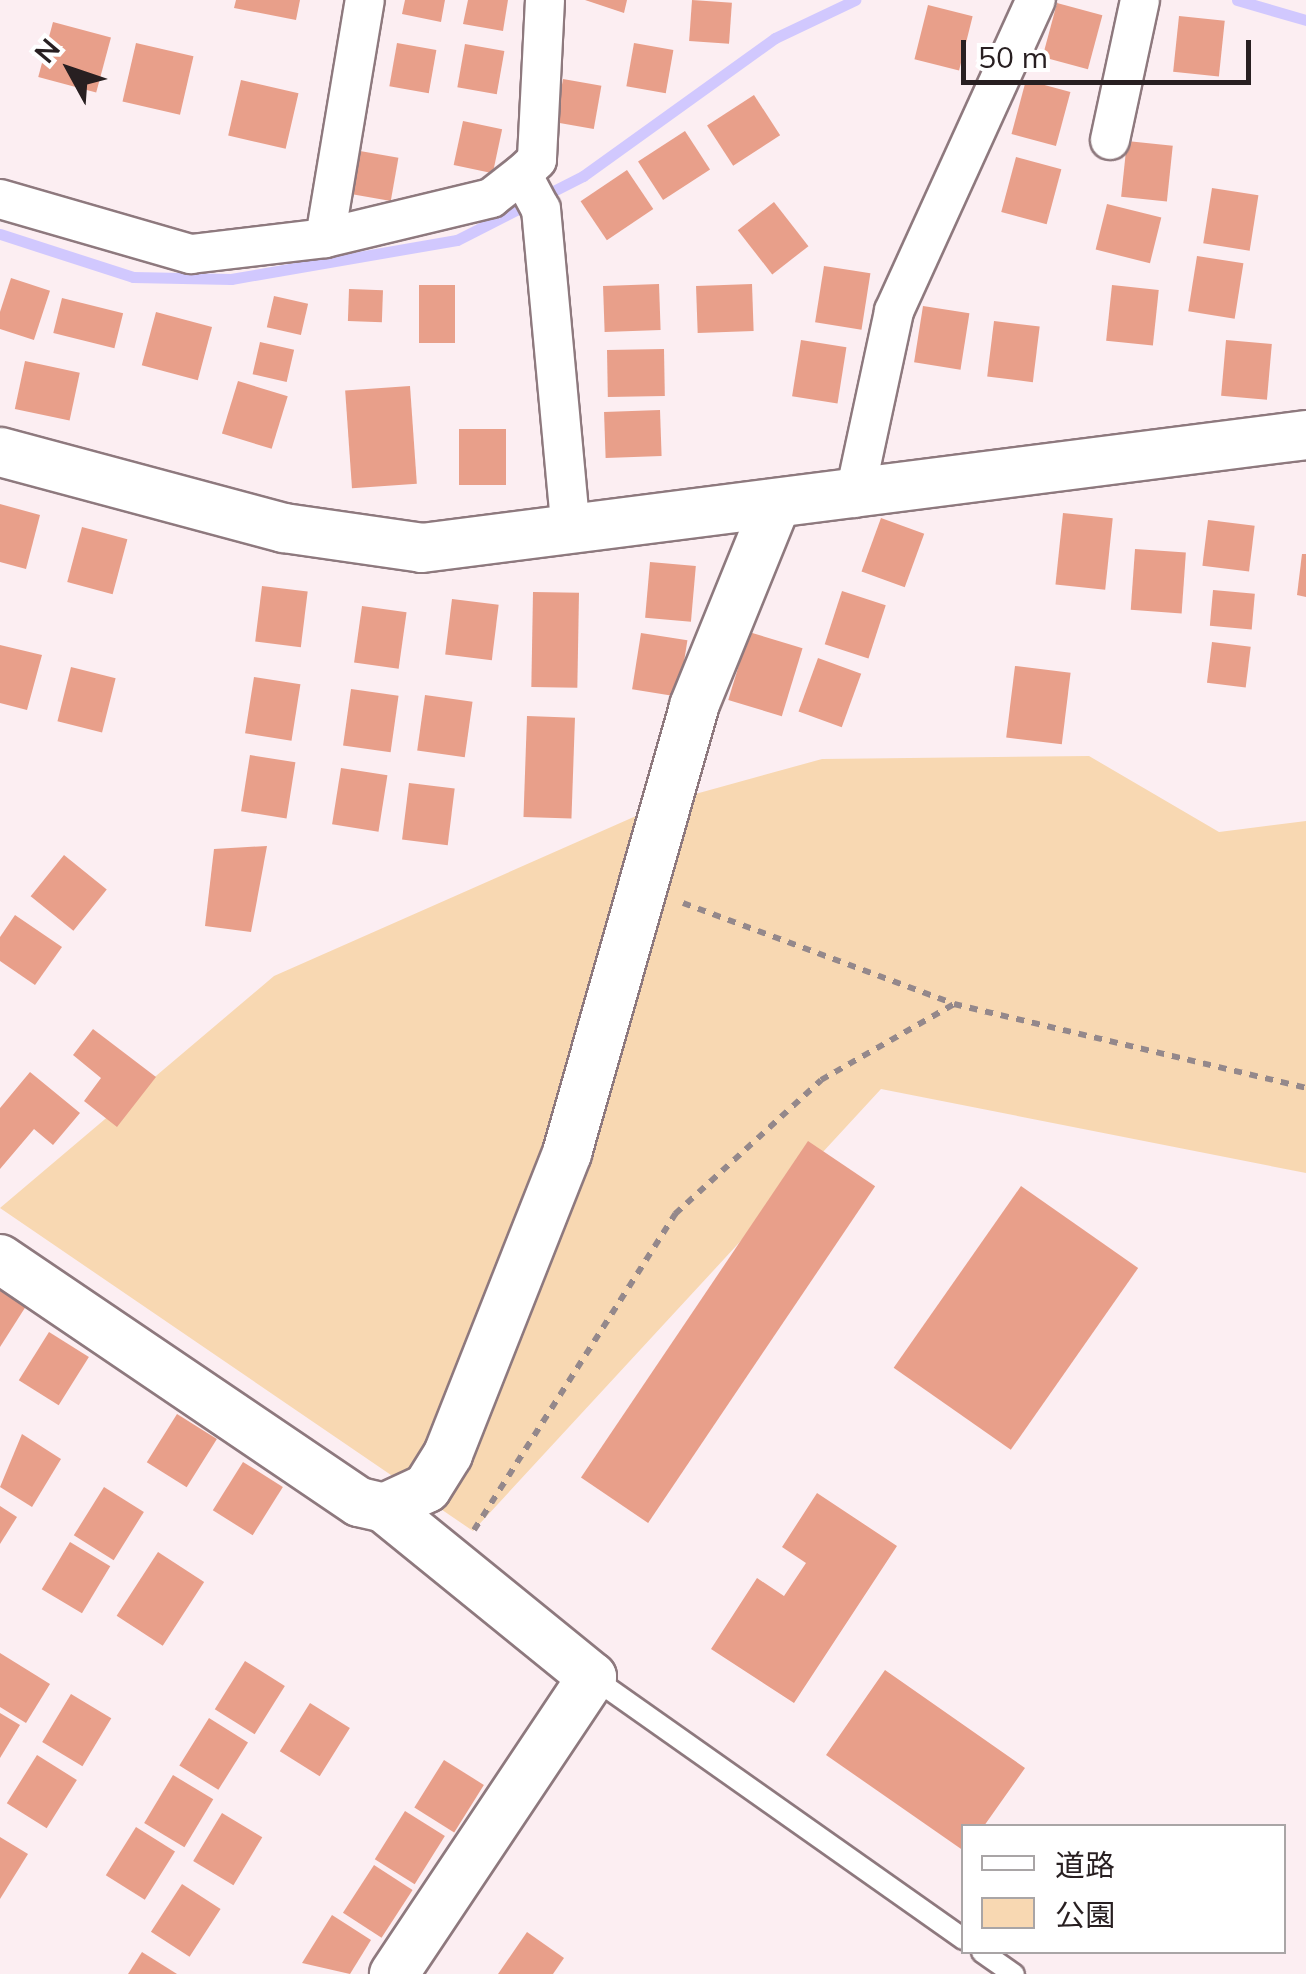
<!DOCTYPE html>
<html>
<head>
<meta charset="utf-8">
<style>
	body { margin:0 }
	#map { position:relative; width:1306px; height:1974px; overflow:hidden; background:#fceef2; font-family:Mulish,"Noto Sans JP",sans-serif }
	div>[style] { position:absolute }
	.green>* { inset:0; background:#f8d8b2 }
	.stream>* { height:11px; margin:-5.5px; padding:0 5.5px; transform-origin:5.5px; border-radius:5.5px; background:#d1c8fe }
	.building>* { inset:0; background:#e89f8a; transform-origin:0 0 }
	.path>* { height:6px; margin-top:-3px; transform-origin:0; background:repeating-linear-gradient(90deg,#94888b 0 8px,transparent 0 16px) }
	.roads { filter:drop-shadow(2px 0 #8e797e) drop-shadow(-2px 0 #8e797e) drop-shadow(0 2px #8e797e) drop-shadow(0 -2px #8e797e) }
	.service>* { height:20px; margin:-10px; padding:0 10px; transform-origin:10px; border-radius:10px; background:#fff }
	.minor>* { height:38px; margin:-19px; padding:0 19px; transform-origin:19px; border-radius:19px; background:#fff }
	.tertiary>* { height:48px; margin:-24px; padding:0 24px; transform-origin:24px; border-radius:24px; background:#fff }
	span { translate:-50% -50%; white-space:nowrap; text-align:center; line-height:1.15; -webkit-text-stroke:9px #fff; paint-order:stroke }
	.legend { position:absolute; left:961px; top:1824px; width:325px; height:130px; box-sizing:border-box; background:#fff; border:2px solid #a9a5a6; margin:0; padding:12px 18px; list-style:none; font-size:30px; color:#281f21 }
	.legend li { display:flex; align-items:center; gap:20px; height:50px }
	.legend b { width:50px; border:2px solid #a9a5a6 }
	.north { position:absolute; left:20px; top:20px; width:100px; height:100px; -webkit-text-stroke:8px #fff; paint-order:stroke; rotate:310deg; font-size:28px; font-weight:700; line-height:40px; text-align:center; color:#281f21 }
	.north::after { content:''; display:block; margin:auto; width:35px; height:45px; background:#281f21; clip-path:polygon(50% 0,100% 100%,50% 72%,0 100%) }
	.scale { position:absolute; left:961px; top:40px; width:290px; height:45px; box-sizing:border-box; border:5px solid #281f21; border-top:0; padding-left:12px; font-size:30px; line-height:35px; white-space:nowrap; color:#281f21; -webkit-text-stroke:8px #fff; paint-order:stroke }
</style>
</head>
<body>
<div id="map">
	<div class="green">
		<div style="clip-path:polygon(1089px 756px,1219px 832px,1306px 821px,1306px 1173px,881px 1089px,473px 1531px,0 1208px,274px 976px,670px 801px,822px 759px)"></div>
	</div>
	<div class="stream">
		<div style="left:1237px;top:0;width:72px;rotate:16.2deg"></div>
		<div style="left:0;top:234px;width:140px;rotate:17.9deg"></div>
		<div style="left:133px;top:277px;width:98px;rotate:1.2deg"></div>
		<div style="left:231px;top:279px;width:229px;rotate:-9.8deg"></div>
		<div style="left:457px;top:240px;width:141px;rotate:-26.9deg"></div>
		<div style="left:583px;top:176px;width:236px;rotate:-35.7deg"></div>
		<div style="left:775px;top:38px;width:89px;rotate:-25.4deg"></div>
	</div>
	<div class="building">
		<div style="clip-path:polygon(236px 0,300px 0,296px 20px,234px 8px)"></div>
		<div style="clip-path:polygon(405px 0,445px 0,441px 22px,402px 14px)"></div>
		<div style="clip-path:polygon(468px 0,508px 0,503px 31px,463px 24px)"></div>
		<div style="clip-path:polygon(585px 0,627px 0,624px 13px)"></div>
		<div style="left:692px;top:0;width:40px;height:41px;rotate:4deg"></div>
		<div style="left:1057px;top:3px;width:47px;height:56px;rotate:15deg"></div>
		<div style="left:928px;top:5px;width:46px;height:56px;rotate:14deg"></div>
		<div style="left:1179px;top:16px;width:46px;height:56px;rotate:6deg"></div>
		<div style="left:53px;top:22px;width:60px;height:57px;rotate:15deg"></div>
		<div style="left:136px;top:43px;width:59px;height:60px;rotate:13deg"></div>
		<div style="left:397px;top:43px;width:40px;height:44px;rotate:10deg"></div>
		<div style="left:634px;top:43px;width:40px;height:44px;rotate:10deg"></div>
		<div style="left:465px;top:44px;width:40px;height:44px;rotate:10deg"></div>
		<div style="left:563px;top:79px;width:39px;height:44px;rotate:10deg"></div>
		<div style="left:241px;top:80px;width:59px;height:57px;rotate:13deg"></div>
		<div style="left:1026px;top:80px;width:46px;height:56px;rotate:15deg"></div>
		<div style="left:754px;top:95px;width:48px;height:56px;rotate:57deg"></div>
		<div style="left:463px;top:121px;width:40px;height:45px;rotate:12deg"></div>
		<div style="left:685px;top:131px;width:46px;height:56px;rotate:57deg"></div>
		<div style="left:1127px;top:141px;width:46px;height:56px;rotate:6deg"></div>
		<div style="left:360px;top:151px;width:39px;height:44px;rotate:10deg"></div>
		<div style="left:1016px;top:157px;width:47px;height:57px;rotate:15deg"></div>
		<div style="left:627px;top:170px;width:47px;height:56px;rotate:56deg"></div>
		<div style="left:1212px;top:188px;width:47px;height:56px;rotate:9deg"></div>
		<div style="left:774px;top:202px;width:56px;height:46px;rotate:52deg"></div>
		<div style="left:1107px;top:204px;width:56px;height:47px;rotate:14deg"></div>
		<div style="left:1197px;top:256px;width:47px;height:56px;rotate:9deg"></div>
		<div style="left:824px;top:266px;width:47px;height:57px;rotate:9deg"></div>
		<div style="left:11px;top:278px;width:41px;height:52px;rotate:18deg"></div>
		<div style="left:659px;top:284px;width:46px;height:56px;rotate:88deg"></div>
		<div style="left:752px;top:284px;width:47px;height:56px;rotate:88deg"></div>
		<div style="left:419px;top:285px;width:36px;height:58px"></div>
		<div style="left:1112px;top:285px;width:47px;height:56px;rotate:6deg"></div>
		<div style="left:349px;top:289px;width:34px;height:32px;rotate:2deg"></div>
		<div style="left:274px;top:296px;width:35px;height:32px;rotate:13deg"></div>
		<div style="left:62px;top:298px;width:63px;height:36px;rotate:14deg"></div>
		<div style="left:923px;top:306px;width:47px;height:57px;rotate:9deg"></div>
		<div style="left:156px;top:312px;width:58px;height:55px;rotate:15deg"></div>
		<div style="left:994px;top:321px;width:46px;height:56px;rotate:7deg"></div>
		<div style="left:801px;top:340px;width:46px;height:57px;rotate:9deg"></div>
		<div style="left:1226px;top:340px;width:46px;height:56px;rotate:5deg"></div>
		<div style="left:260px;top:342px;width:35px;height:33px;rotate:13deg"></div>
		<div style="left:664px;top:349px;width:47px;height:57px;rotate:89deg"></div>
		<div style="left:25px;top:361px;width:56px;height:49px;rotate:12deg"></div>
		<div style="left:238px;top:381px;width:52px;height:55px;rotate:17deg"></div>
		<div style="left:410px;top:386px;width:98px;height:65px;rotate:86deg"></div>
		<div style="left:660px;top:410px;width:46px;height:56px;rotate:88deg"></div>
		<div style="left:459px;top:429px;width:47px;height:56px"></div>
		<div style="clip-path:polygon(0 504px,40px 515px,26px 569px,0 562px)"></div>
		<div style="left:1063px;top:513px;width:50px;height:72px;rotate:6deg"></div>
		<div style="left:881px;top:518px;width:46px;height:57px;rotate:20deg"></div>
		<div style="left:1208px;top:520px;width:47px;height:46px;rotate:7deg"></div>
		<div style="left:82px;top:527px;width:47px;height:57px;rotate:15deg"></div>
		<div style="left:1135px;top:549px;width:51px;height:61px;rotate:4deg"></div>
		<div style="clip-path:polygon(1302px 554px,1306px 554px,1306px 597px,1297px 595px)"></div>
		<div style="left:650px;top:562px;width:46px;height:56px;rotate:5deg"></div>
		<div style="left:262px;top:586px;width:46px;height:56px;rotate:7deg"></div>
		<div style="left:1213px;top:590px;width:42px;height:36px;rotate:5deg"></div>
		<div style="left:842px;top:591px;width:46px;height:56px;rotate:18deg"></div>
		<div style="left:533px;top:592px;width:46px;height:95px;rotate:1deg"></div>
		<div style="left:452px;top:599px;width:47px;height:56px;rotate:7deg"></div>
		<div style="left:362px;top:606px;width:45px;height:57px;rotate:8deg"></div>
		<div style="left:749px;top:632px;width:56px;height:71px;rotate:17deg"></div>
		<div style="left:641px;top:633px;width:47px;height:57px;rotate:9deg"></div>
		<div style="left:1212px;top:642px;width:39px;height:41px;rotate:7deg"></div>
		<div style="clip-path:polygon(0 645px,42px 655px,27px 710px,0 703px)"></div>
		<div style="left:818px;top:658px;width:46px;height:57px;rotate:20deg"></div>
		<div style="left:1015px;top:666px;width:56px;height:72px;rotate:7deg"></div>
		<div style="left:71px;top:667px;width:46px;height:56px;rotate:14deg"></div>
		<div style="left:254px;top:677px;width:47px;height:57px;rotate:9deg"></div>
		<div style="left:351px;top:689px;width:48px;height:57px;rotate:8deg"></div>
		<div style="left:425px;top:695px;width:48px;height:56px;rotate:8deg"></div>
		<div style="left:527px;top:716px;width:48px;height:101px;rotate:2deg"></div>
		<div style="left:250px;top:755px;width:46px;height:57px;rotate:9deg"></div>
		<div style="left:341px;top:768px;width:47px;height:57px;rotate:9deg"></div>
		<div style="left:409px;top:783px;width:46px;height:57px;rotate:7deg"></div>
		<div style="clip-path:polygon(267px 846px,251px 932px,205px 926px,214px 849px)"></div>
		<div style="left:64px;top:855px;width:55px;height:53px;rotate:39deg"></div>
		<div style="clip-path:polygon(15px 915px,62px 947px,35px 985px,0 961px,0 937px)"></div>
		<div style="clip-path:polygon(93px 1029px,156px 1077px,117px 1127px,84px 1101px,101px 1078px,73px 1055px)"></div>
		<div style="clip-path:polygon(30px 1072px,80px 1113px,53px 1145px,34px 1129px,0 1169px,0 1108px)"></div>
		<div style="left:808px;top:1141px;width:81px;height:406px;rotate:34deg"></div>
		<div style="left:1021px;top:1186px;width:143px;height:222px;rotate:35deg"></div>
		<div style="clip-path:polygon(0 1285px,28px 1303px,0 1347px)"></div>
		<div style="left:49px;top:1332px;width:47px;height:57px;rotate:32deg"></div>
		<div style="left:177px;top:1414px;width:47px;height:57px;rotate:32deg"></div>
		<div style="clip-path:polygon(22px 1434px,61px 1459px,32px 1507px,0 1487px)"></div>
		<div style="left:243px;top:1462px;width:47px;height:57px;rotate:32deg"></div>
		<div style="left:104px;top:1487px;width:47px;height:57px;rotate:32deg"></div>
		<div style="clip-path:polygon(817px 1493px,897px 1546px,794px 1703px,711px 1649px,757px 1578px,784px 1596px,806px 1563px,782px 1547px)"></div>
		<div style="clip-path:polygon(0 1506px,17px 1517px,0 1544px)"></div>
		<div style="left:70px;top:1542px;width:47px;height:55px;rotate:31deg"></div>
		<div style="left:158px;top:1552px;width:55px;height:76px;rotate:33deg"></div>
		<div style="clip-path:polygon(0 1653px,50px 1684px,26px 1723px,0 1707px)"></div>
		<div style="left:245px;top:1661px;width:47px;height:57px;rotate:32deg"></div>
		<div style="clip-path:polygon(885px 1670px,1025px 1768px,984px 1826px,964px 1826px,964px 1851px,826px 1755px)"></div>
		<div style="left:71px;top:1694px;width:47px;height:56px;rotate:31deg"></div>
		<div style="left:310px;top:1703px;width:47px;height:57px;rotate:32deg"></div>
		<div style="clip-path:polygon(0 1713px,20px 1725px,0 1758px)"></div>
		<div style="left:209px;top:1718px;width:46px;height:56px;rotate:32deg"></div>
		<div style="left:37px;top:1755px;width:47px;height:57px;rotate:32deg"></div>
		<div style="left:444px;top:1760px;width:47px;height:56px;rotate:32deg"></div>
		<div style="left:173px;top:1775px;width:47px;height:56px;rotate:31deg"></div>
		<div style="left:405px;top:1811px;width:47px;height:57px;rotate:32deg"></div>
		<div style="left:222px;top:1813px;width:47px;height:56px;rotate:31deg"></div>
		<div style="left:136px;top:1827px;width:46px;height:57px;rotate:32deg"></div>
		<div style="clip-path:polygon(0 1837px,28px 1854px,0 1899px)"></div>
		<div style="left:374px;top:1865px;width:46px;height:57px;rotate:33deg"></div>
		<div style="left:182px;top:1884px;width:46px;height:57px;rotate:33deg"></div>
		<div style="clip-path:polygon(332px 1915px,371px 1940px,350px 1974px,302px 1963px)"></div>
		<div style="clip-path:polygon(527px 1932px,564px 1958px,553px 1974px,498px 1974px)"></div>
		<div style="clip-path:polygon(142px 1952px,177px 1974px,128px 1974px)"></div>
	</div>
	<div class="path">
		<div style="left:683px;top:903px;width:287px;rotate:20.4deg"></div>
		<div style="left:474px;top:1530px;width:375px;rotate:-57.5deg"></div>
		<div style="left:675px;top:1214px;width:198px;rotate:-42.5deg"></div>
		<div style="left:821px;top:1080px;width:153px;rotate:-29.7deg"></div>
		<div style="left:954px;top:1004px;width:362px;rotate:13.4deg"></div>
	</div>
	<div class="roads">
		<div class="service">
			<div style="left:592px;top:1677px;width:455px;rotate:35.2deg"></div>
			<div style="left:982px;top:1952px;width:39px;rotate:35deg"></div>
		</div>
		<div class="minor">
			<div style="left:545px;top:0;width:160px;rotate:92.9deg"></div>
			<div style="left:537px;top:160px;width:21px;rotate:137deg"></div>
			<div style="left:522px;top:174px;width:40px;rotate:62deg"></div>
			<div style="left:541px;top:209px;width:324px;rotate:84.7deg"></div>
			<div style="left:1110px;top:140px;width:143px;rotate:-77.9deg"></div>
			<div style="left:0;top:199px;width:199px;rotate:16.1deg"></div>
			<div style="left:191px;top:254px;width:135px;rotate:-6.8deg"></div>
			<div style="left:325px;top:238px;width:171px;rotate:-13.5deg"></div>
			<div style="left:491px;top:198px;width:39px;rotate:-38deg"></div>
			<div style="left:325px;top:238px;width:241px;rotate:-80.5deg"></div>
			<div style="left:854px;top:498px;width:191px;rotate:-77.9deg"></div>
			<div style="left:894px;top:311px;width:342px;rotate:-65.5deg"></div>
		</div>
		<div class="tertiary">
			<div style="left:0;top:452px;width:294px;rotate:15deg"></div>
			<div style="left:284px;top:528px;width:139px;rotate:8.2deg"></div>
			<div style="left:422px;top:548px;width:891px;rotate:-7.28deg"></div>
			<div style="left:0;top:1259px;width:434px;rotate:34.1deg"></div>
			<div style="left:359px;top:1502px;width:26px;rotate:13deg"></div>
			<div style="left:384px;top:1508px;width:268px;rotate:39.1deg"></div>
			<div style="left:592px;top:1677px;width:357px;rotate:123.7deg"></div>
			<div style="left:384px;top:1508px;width:47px;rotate:-24.9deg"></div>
			<div style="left:427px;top:1488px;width:40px;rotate:-58deg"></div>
			<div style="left:448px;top:1454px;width:324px;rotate:-68.4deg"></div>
			<div style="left:567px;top:1153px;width:465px;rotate:-74.1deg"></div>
			<div style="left:694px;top:706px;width:213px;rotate:-67.9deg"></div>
		</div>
	</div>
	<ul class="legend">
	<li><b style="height:12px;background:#fff"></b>道路</li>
	<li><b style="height:28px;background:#f8d8b2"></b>公園</li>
	</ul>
	<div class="north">N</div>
	<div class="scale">50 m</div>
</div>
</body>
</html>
